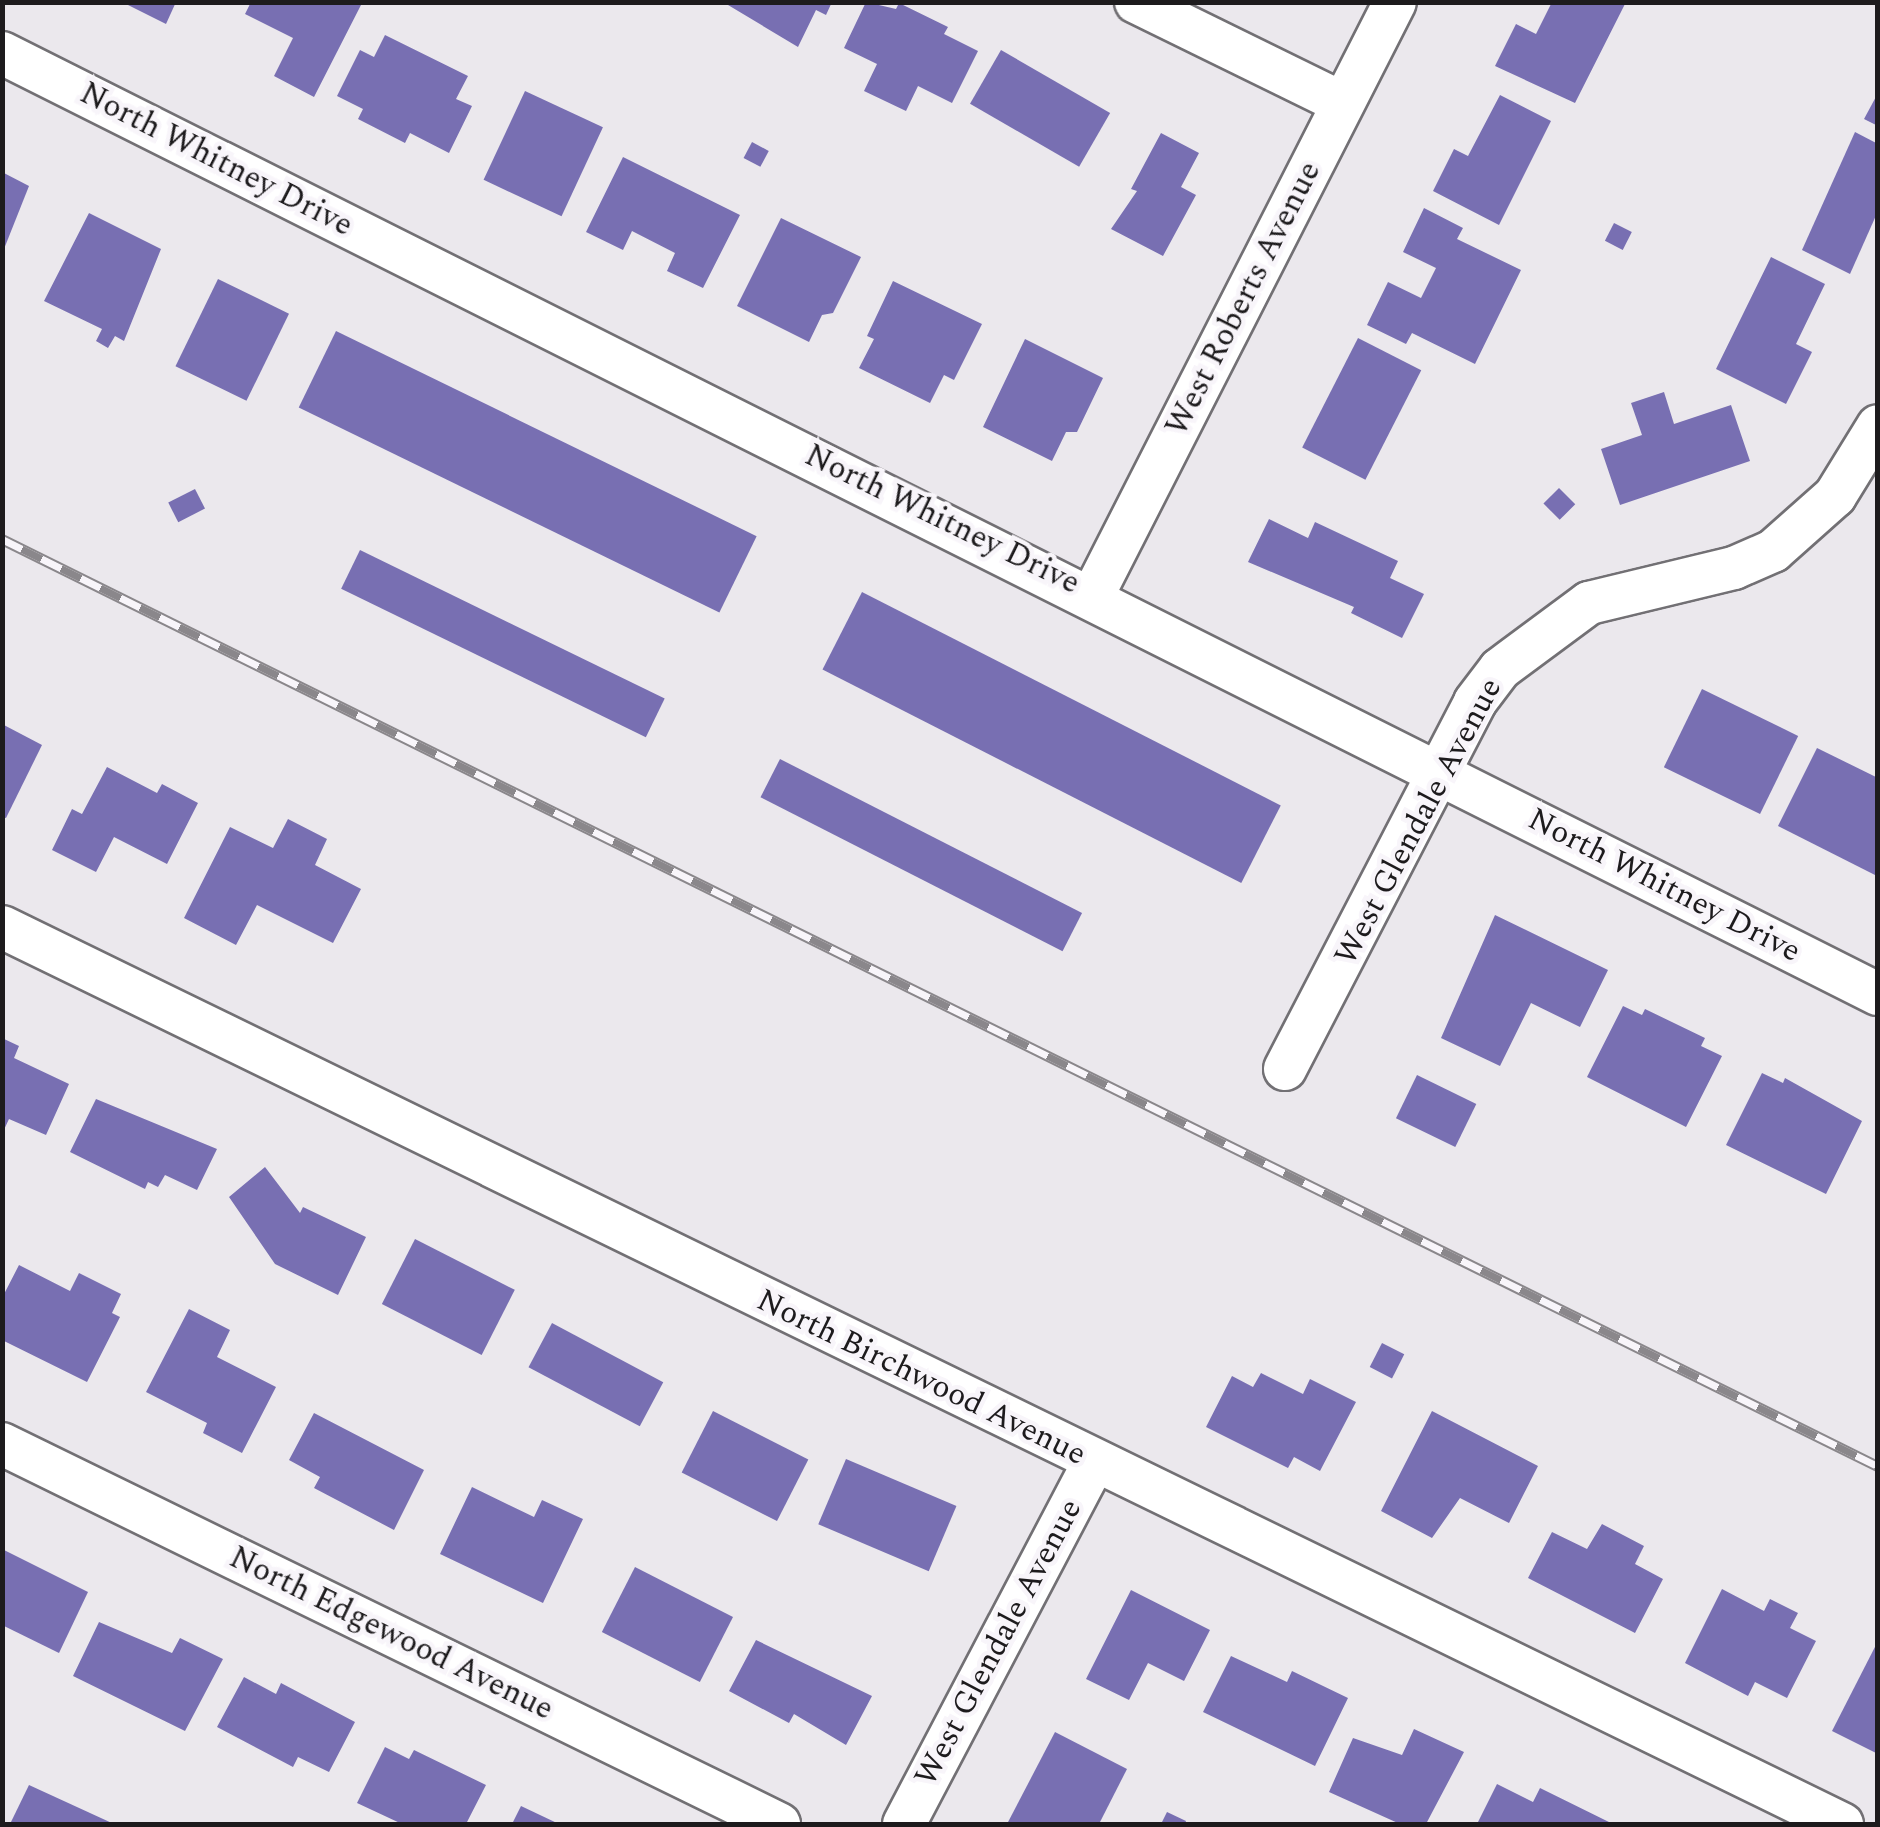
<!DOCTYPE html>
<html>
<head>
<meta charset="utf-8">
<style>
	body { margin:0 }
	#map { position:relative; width:1880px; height:1827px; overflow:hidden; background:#ebe8ed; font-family:Spectral,serif }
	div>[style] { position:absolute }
	.building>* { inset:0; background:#786fb2; transform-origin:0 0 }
	.roads { filter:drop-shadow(2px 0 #727074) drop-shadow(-2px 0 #727074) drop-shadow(0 2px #727074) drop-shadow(0 -2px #727074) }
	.minor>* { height:42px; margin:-21px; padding:0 21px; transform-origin:21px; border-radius:21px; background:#fff }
	.rail>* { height:11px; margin-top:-5.5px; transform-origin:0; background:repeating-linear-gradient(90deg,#f8f5fa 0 22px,#8a878b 0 44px); box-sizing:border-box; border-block:2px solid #8a878b }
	span { translate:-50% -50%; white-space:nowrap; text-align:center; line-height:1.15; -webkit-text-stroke:9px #f8f5fa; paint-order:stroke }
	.street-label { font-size:32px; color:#1d1b1d }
	.frame { position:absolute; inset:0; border:5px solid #1d1b1d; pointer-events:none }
</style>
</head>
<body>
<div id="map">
	<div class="building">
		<div style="clip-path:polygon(122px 2px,176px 2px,166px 24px)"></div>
		<div style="clip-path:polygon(251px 2px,361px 5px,314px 97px,274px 76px,293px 38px,245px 14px)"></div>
		<div style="clip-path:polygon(723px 2px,832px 2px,826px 15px,816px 10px,798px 47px)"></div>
		<div style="clip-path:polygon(866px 2px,896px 9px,899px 3px,948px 27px,944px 34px,978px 51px,952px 103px,918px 86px,906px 111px,864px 91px,877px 64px,844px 48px)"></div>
		<div style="clip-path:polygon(1552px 2px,1626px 2px,1575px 103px,1495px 66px,1516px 24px,1536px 34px)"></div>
		<div style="clip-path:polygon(385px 35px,468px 76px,456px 99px,472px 106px,449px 153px,410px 133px,405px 143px,358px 119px,363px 109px,337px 96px,360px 50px,374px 57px)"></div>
		<div style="left:1001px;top:50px;width:126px;height:62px;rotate:30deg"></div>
		<div style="left:525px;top:91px;width:86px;height:98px;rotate:25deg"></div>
		<div style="clip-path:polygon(1878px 93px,1878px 126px,1864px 119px)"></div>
		<div style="clip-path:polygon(1500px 95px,1551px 121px,1499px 225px,1433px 191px,1454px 149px,1468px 156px)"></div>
		<div style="clip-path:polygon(1855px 132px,1878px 144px,1878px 211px,1850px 274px,1802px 250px)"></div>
		<div style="clip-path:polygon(1161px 133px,1199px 153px,1181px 187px,1196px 195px,1163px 256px,1111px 229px,1137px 191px,1131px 189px)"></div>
		<div style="left:752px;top:142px;width:19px;height:18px;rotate:28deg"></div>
		<div style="clip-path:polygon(623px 157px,740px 215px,703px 288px,667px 271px,675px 253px,632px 231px,623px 250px,586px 232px)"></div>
		<div style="clip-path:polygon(2px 172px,29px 186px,2px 254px)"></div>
		<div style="clip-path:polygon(1424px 208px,1463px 228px,1457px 239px,1521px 270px,1475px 364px,1412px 333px,1406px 344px,1367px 325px,1388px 282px,1421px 298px,1436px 268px,1403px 252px)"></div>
		<div style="clip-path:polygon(89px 213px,161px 249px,124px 341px,115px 336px,108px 348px,96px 341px,102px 329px,44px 301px)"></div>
		<div style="clip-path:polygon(781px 218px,861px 257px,833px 313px,822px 315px,809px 342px,737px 306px)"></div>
		<div style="left:1614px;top:223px;width:20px;height:20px;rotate:27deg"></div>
		<div style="clip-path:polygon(1771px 257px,1825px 284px,1796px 344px,1812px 352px,1786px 404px,1716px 369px)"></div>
		<div style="left:218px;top:279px;width:79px;height:97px;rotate:26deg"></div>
		<div style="clip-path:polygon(893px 281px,982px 324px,954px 380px,944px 375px,930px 403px,859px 368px,874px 339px,867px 336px)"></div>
		<div style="left:336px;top:331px;width:468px;height:85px;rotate:26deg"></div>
		<div style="left:1358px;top:338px;width:71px;height:123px;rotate:27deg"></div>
		<div style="clip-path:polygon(1025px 339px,1103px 378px,1077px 432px,1066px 432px,1052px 461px,983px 427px)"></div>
		<div style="clip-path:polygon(1664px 392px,1674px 424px,1731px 405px,1750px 461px,1620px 505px,1601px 449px,1642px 435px,1631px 403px)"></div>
		<div style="left:1559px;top:488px;width:23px;height:22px;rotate:45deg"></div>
		<div style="left:195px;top:489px;width:22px;height:30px;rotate:63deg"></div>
		<div style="clip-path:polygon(1269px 519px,1308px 538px,1315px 522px,1398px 561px,1390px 578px,1424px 594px,1402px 638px,1351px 613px,1354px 607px,1248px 562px)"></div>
		<div style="left:360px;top:550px;width:339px;height:43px;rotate:26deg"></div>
		<div style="left:862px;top:592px;width:470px;height:87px;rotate:27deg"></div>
		<div style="left:1702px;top:689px;width:107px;height:87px;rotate:26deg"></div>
		<div style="clip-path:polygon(2px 724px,42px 745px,6px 818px,2px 817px)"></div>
		<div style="clip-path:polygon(1817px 748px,1878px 778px,1875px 875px,1778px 826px)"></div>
		<div style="left:780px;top:759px;width:339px;height:43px;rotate:27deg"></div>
		<div style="clip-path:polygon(107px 767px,157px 793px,162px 784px,198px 803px,167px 864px,114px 837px,96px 872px,52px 850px,72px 809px,82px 814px)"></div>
		<div style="clip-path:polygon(288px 819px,327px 839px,315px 865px,361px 889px,333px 943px,257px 905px,236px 945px,184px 918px,230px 827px,273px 848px)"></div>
		<div style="clip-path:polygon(1495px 915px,1608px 970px,1580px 1027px,1531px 1003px,1500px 1066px,1441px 1038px)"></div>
		<div style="clip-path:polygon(1623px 1006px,1642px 1015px,1645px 1009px,1705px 1038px,1701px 1046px,1722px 1056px,1686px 1127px,1587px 1077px)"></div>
		<div style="clip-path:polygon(2px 1038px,19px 1046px,14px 1058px,69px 1084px,46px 1135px,9px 1119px,2px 1134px)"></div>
		<div style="clip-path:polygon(1762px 1073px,1783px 1083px,1785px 1078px,1862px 1121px,1826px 1194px,1726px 1145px)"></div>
		<div style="left:1417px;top:1075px;width:66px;height:48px;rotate:26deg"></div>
		<div style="clip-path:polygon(96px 1099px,217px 1149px,197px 1190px,165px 1175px,158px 1187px,148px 1182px,145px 1189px,70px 1152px)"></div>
		<div style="clip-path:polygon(265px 1167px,300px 1213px,303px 1207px,366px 1237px,338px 1295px,275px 1264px,229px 1197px)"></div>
		<div style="left:415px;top:1239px;width:112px;height:73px;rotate:27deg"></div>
		<div style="clip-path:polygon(19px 1265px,70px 1291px,79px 1273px,121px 1294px,112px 1313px,120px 1317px,87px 1382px,2px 1340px,2px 1298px)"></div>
		<div style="clip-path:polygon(189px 1309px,230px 1330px,217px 1357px,276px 1387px,242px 1453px,203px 1433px,207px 1423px,146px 1392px)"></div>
		<div style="left:552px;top:1323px;width:126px;height:50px;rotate:28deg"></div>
		<div style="left:1382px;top:1343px;width:25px;height:27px;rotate:27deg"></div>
		<div style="clip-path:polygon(1261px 1373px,1303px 1394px,1310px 1379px,1356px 1402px,1320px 1471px,1294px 1457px,1288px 1468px,1206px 1427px,1232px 1376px,1253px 1387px)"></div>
		<div style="left:713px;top:1411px;width:107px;height:69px;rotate:27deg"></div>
		<div style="clip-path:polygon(1432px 1411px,1538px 1466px,1509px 1523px,1460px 1498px,1432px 1538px,1381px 1511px)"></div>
		<div style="clip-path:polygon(314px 1413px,424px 1470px,394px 1530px,314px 1488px,320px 1477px,289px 1460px)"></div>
		<div style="left:846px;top:1459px;width:120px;height:71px;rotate:23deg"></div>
		<div style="clip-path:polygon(472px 1487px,534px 1517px,542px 1500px,583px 1519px,543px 1603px,440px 1554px)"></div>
		<div style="clip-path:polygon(1602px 1524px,1644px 1546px,1635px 1564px,1663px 1579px,1635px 1633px,1528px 1578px,1552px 1532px,1587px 1549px)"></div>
		<div style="clip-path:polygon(2px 1549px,88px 1592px,59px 1653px,2px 1625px)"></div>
		<div style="left:635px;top:1567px;width:110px;height:73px;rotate:27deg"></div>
		<div style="clip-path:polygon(1722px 1589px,1764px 1611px,1770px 1599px,1798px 1613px,1790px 1628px,1816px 1641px,1787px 1698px,1755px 1682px,1748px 1696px,1685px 1663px)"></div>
		<div style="clip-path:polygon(1131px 1590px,1210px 1630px,1184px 1681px,1148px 1663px,1129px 1700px,1086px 1679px)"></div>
		<div style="clip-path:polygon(99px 1622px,172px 1653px,180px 1638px,223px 1659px,185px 1731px,73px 1676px)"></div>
		<div style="clip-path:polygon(756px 1640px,872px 1696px,846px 1745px,794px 1714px,789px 1723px,729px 1691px)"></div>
		<div style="clip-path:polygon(1878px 1641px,1878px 1754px,1832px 1731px)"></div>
		<div style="clip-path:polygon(1231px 1656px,1287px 1682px,1292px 1671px,1348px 1698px,1315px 1766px,1203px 1712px)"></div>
		<div style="clip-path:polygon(244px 1677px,276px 1694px,281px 1683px,355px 1722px,329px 1772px,298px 1757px,293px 1767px,217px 1727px)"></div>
		<div style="clip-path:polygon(1414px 1729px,1464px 1752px,1426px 1824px,1400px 1824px,1329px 1792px,1353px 1738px,1402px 1755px)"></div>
		<div style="clip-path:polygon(1055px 1732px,1127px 1769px,1099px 1824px,1007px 1824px)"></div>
		<div style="clip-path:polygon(385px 1747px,409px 1759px,414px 1750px,486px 1785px,466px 1824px,402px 1824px,357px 1803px)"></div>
		<div style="clip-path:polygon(1497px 1784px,1533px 1802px,1540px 1788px,1613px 1824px,1477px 1824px)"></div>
		<div style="clip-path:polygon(29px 1785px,114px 1824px,10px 1824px)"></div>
		<div style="clip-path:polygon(521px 1806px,559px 1824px,512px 1824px)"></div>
		<div style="clip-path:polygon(1167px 1812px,1186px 1821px,1185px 1824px,1161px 1824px)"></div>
	</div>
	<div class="roads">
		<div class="minor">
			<div style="left:1136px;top:2px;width:229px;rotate:26.1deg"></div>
			<div style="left:2px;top:53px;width:2099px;rotate:26.64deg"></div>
			<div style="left:1093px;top:595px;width:665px;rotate:-63.01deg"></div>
			<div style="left:2px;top:927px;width:2047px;rotate:25.99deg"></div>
			<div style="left:1285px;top:1069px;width:413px;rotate:-62.6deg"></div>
			<div style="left:1475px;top:702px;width:41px;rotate:-52.9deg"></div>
			<div style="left:1500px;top:669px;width:111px;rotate:-36.6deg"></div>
			<div style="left:1589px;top:603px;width:149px;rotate:-13.6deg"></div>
			<div style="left:1734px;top:568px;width:43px;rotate:-23.6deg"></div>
			<div style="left:1773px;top:551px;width:83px;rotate:-41.6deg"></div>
			<div style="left:1835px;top:496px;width:82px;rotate:-58.4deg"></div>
			<div style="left:2px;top:1444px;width:865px;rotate:26.06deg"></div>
			<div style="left:904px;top:1824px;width:409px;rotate:-62.3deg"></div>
		</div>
	</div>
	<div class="rail">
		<div style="left:2px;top:539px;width:2093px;rotate:26.3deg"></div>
	</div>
	<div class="street-label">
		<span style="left:216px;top:160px;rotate:27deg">North Whitney Drive</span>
		<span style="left:1244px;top:299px;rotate:-63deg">West Roberts Avenue</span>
		<span style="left:942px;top:520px;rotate:26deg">North Whitney Drive</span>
		<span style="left:1419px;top:822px;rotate:-62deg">West Glendale Avenue</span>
		<span style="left:1664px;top:886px;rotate:27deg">North Whitney Drive</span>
		<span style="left:921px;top:1378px;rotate:26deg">North Birchwood Avenue</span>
		<span style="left:391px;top:1634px;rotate:26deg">North Edgewood Avenue</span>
		<span style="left:999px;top:1643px;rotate:-62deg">West Glendale Avenue</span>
	</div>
	<div class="frame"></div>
</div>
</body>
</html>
